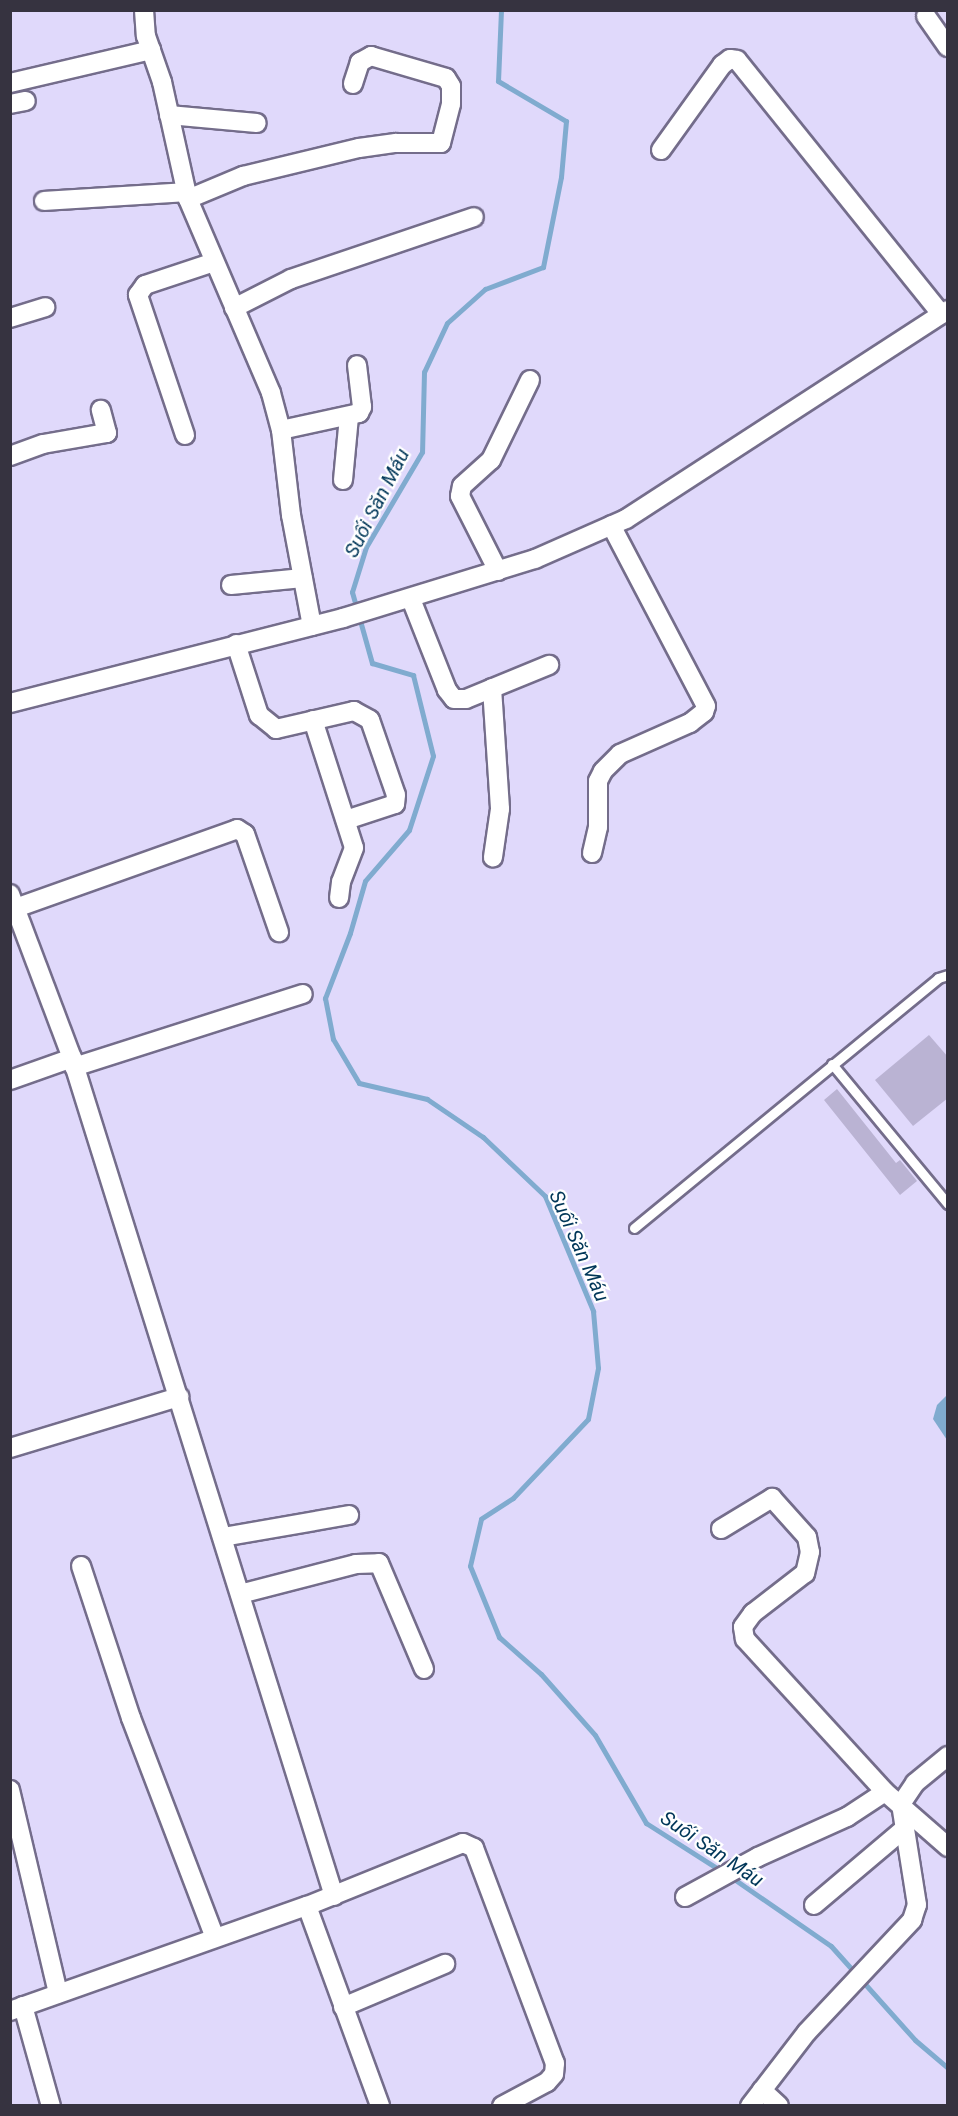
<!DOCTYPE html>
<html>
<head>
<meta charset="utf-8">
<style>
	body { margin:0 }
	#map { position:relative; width:958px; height:2116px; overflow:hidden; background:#e0d9fb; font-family:Roboto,sans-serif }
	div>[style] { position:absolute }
	.water>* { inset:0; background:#80abcf }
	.stream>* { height:5px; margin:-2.5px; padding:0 2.5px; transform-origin:2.5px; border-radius:2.5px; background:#80abcf }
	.building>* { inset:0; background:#bab3d3 }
	.roads { filter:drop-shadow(2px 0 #746d8b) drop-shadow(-2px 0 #746d8b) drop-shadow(0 2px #746d8b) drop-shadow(0 -2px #746d8b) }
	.lane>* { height:9px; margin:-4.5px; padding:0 4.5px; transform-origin:4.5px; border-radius:4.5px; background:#fff }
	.street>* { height:18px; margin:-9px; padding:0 9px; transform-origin:9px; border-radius:9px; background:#fff }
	span { translate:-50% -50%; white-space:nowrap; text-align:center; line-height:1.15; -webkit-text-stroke:4.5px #fff; paint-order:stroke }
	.water-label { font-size:20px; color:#003658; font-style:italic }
	.frame { position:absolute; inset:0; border:12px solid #363340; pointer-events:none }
</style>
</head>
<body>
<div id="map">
	<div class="water">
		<div style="clip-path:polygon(947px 1395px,947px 1440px,933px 1419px,937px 1405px)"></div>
	</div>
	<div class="stream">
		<div style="left:501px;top:10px;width:71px;rotate:92.4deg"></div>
		<div style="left:498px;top:81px;width:79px;rotate:30.5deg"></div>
		<div style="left:566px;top:121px;width:56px;rotate:95.1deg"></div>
		<div style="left:561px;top:177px;width:92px;rotate:101.3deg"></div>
		<div style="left:543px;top:267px;width:62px;rotate:159.2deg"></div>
		<div style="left:485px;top:289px;width:51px;rotate:138.2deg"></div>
		<div style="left:447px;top:323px;width:54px;rotate:115.1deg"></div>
		<div style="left:424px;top:372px;width:80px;rotate:91.4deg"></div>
		<div style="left:422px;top:452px;width:110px;rotate:120.5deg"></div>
		<div style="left:366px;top:547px;width:47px;rotate:107.3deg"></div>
		<div style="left:352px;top:592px;width:74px;rotate:74.3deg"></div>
		<div style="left:372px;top:663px;width:43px;rotate:16.3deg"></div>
		<div style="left:413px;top:675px;width:83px;rotate:76.1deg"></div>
		<div style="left:433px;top:756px;width:78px;rotate:108deg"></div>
		<div style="left:409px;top:830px;width:67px;rotate:130.8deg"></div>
		<div style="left:365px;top:881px;width:54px;rotate:106.1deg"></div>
		<div style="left:350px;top:933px;width:70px;rotate:111deg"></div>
		<div style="left:325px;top:998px;width:42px;rotate:79deg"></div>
		<div style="left:333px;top:1039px;width:51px;rotate:59.4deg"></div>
		<div style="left:359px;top:1083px;width:70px;rotate:13.2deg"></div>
		<div style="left:427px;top:1099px;width:68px;rotate:34.2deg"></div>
		<div style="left:483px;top:1137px;width:86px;rotate:43.6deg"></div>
		<div style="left:545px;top:1196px;width:125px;rotate:67.3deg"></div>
		<div style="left:593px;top:1311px;width:57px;rotate:85deg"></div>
		<div style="left:598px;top:1368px;width:52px;rotate:101.1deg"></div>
		<div style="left:588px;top:1419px;width:109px;rotate:133.5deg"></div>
		<div style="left:513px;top:1498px;width:38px;rotate:147deg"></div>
		<div style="left:481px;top:1519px;width:48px;rotate:103.2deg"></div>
		<div style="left:470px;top:1566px;width:77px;rotate:67.8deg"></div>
		<div style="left:499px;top:1637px;width:56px;rotate:41.4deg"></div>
		<div style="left:541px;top:1674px;width:81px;rotate:48.5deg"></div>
		<div style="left:595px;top:1735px;width:102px;rotate:59.9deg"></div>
		<div style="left:646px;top:1823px;width:91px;rotate:32.5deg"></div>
		<div style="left:731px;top:1877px;width:121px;rotate:34.6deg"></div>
		<div style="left:831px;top:1946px;width:126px;rotate:48.2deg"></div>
		<div style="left:915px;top:2040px;width:43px;rotate:40.3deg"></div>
	</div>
	<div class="building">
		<div style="clip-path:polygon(929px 1035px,948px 1057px,948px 1098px,913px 1126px,875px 1080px)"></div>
		<div style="clip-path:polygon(837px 1089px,896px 1163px,900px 1160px,917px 1181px,900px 1195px,824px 1100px)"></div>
	</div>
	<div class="roads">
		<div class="lane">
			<div style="left:832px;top:1064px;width:182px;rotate:50.4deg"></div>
			<div style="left:634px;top:1228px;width:394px;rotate:-39.4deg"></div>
			<div style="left:938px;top:978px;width:10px;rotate:-17deg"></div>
		</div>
		<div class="street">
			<div style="left:144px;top:10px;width:26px;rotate:86deg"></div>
			<div style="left:146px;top:36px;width:49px;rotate:70.8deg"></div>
			<div style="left:162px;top:82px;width:120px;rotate:77.5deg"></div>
			<div style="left:188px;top:199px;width:211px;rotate:66.8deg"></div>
			<div style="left:271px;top:393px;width:38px;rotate:75deg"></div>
			<div style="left:281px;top:430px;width:86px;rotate:83.3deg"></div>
			<div style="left:291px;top:515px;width:113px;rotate:79.3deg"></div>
			<div style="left:926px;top:16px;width:38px;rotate:55deg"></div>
			<div style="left:10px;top:83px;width:145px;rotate:-13.2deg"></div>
			<div style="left:10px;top:104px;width:16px;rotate:-11deg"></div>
			<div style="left:169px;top:115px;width:88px;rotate:5.2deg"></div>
			<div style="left:661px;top:150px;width:105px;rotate:-54.3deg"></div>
			<div style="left:722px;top:65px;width:10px;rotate:-37deg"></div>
			<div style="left:730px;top:59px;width:7px;rotate:8deg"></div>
			<div style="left:737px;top:60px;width:326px;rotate:51.2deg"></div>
			<div style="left:188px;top:199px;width:60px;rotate:-22.7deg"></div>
			<div style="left:243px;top:176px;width:119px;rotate:-13.6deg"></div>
			<div style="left:359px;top:148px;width:37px;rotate:-8deg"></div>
			<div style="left:396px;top:143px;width:45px"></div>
			<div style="left:441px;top:143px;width:40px;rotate:-75.6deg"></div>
			<div style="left:451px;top:104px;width:18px;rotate:-90deg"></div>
			<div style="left:451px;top:86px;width:9px;rotate:-122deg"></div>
			<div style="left:446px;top:78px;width:78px;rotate:-163.7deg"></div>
			<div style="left:371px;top:56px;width:13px;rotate:151deg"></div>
			<div style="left:360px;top:62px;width:23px;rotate:108deg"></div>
			<div style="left:44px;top:201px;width:143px;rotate:-3.6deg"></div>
			<div style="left:234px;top:308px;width:64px;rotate:-27deg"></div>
			<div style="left:291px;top:279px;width:193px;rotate:-18.7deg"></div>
			<div style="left:10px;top:318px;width:37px;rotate:-17deg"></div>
			<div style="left:281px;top:430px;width:80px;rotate:-12.3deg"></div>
			<div style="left:359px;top:413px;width:7px;rotate:-63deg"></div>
			<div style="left:362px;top:407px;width:42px;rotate:-96.8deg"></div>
			<div style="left:185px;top:435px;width:148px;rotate:-108.6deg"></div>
			<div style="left:138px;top:295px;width:12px;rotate:-55deg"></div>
			<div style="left:145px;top:285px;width:73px;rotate:-18.4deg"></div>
			<div style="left:10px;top:456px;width:35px;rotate:-20deg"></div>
			<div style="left:43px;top:444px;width:65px;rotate:-9.8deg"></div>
			<div style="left:107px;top:433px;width:24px;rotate:-105deg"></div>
			<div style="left:343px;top:480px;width:64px;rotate:-84.6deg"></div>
			<div style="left:498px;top:571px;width:84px;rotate:-116.9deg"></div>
			<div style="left:460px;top:496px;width:10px;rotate:-79deg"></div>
			<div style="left:462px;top:486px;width:39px;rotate:-42deg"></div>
			<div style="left:491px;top:460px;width:89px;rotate:-64deg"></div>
			<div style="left:231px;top:585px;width:72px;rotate:-5.6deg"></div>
			<div style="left:411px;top:599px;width:98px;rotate:68.4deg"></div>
			<div style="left:447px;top:690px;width:11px;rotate:52deg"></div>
			<div style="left:454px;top:699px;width:12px"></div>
			<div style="left:466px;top:699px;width:90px;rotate:-22.3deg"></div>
			<div style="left:236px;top:644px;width:75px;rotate:72.1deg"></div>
			<div style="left:259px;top:715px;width:22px;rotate:39deg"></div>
			<div style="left:276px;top:729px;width:80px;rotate:-13deg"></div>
			<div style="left:354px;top:711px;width:18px;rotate:29deg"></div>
			<div style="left:370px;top:720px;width:79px;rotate:70.9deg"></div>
			<div style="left:396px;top:795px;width:9px;rotate:96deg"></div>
			<div style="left:395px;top:804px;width:52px;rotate:161.9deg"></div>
			<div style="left:492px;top:688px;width:121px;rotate:86.2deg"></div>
			<div style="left:500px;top:809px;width:49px;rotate:98.3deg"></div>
			<div style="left:10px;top:703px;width:344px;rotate:-14.3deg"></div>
			<div style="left:343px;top:618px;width:201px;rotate:-17.1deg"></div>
			<div style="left:535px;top:559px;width:99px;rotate:-23.7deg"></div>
			<div style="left:626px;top:519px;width:384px;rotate:-33deg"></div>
			<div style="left:313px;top:720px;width:134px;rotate:72.2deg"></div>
			<div style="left:354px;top:848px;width:36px;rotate:111deg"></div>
			<div style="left:341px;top:882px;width:16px;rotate:97deg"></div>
			<div style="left:592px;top:853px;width:27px;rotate:-77deg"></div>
			<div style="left:598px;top:827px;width:46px;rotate:-90deg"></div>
			<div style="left:598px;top:781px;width:11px;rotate:-63deg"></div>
			<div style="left:603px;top:771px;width:24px;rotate:-45deg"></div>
			<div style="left:620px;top:754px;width:77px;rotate:-23.9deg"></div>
			<div style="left:690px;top:723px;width:18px;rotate:-38deg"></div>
			<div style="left:704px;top:712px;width:6px;rotate:-72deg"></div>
			<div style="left:706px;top:706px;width:204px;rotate:-117.7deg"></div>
			<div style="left:10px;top:894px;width:175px;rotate:69.3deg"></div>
			<div style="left:72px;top:1058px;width:878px;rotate:72.64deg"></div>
			<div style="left:10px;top:910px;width:241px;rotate:-19.6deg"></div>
			<div style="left:237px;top:829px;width:9px;rotate:32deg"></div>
			<div style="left:245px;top:834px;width:104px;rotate:70.9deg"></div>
			<div style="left:74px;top:1067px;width:240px;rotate:-17.7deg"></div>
			<div style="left:10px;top:1080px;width:66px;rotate:-19.5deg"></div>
			<div style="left:10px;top:1448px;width:177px;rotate:-16.8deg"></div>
			<div style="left:721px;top:1529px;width:60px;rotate:-31.3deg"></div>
			<div style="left:772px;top:1498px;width:52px;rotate:48.1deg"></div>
			<div style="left:807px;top:1537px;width:15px;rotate:79deg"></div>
			<div style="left:810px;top:1552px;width:22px;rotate:103deg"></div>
			<div style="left:805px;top:1573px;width:66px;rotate:142.4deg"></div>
			<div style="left:753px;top:1613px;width:17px;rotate:126deg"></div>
			<div style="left:743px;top:1627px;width:12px;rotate:81deg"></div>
			<div style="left:745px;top:1639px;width:207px;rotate:47.5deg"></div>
			<div style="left:885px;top:1792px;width:84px;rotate:41.1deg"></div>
			<div style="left:223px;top:1537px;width:128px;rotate:-9.9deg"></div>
			<div style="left:81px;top:1566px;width:160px;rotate:71.8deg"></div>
			<div style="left:131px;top:1718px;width:235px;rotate:69.1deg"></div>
			<div style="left:240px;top:1594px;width:120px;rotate:-14.5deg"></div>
			<div style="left:356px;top:1564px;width:23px;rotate:-2deg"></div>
			<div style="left:379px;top:1563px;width:115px;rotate:67deg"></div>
			<div style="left:10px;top:1790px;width:209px;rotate:76.7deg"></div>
			<div style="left:685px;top:1897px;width:83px;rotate:-28.7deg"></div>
			<div style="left:758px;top:1857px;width:98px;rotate:-24.2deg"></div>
			<div style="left:847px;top:1817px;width:45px;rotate:-33.3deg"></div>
			<div style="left:814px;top:1905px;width:118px;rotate:-40.2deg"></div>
			<div style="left:307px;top:1906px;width:213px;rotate:69.9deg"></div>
			<div style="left:23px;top:2006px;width:104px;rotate:74.4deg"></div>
			<div style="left:343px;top:2007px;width:111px;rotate:-22.9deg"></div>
			<div style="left:10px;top:2011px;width:315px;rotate:-19.5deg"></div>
			<div style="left:307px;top:1906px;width:168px;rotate:-22deg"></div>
			<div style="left:463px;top:1843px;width:12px;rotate:24deg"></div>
			<div style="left:474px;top:1848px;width:230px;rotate:69.4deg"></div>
			<div style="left:555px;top:2063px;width:11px;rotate:95deg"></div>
			<div style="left:554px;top:2074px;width:11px;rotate:131deg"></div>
			<div style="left:547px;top:2082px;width:51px;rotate:151.9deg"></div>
			<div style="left:762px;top:2090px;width:23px;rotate:43deg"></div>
			<div style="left:750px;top:2106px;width:93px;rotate:-52.4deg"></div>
			<div style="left:807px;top:2032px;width:154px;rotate:-46.8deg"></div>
			<div style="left:912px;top:1920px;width:16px;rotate:-72deg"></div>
			<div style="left:917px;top:1905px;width:102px;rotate:-99deg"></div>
			<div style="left:901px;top:1804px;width:25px;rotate:-56deg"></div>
			<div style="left:915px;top:1783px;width:43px;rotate:-39.3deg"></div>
		</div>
	</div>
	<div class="water-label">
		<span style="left:377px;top:503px;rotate:-63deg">Suối Săn Máu</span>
		<span style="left:579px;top:1246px;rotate:66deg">Suối Săn Máu</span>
		<span style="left:712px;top:1849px;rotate:34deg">Suối Săn Máu</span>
	</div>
	<div class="frame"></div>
</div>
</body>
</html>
